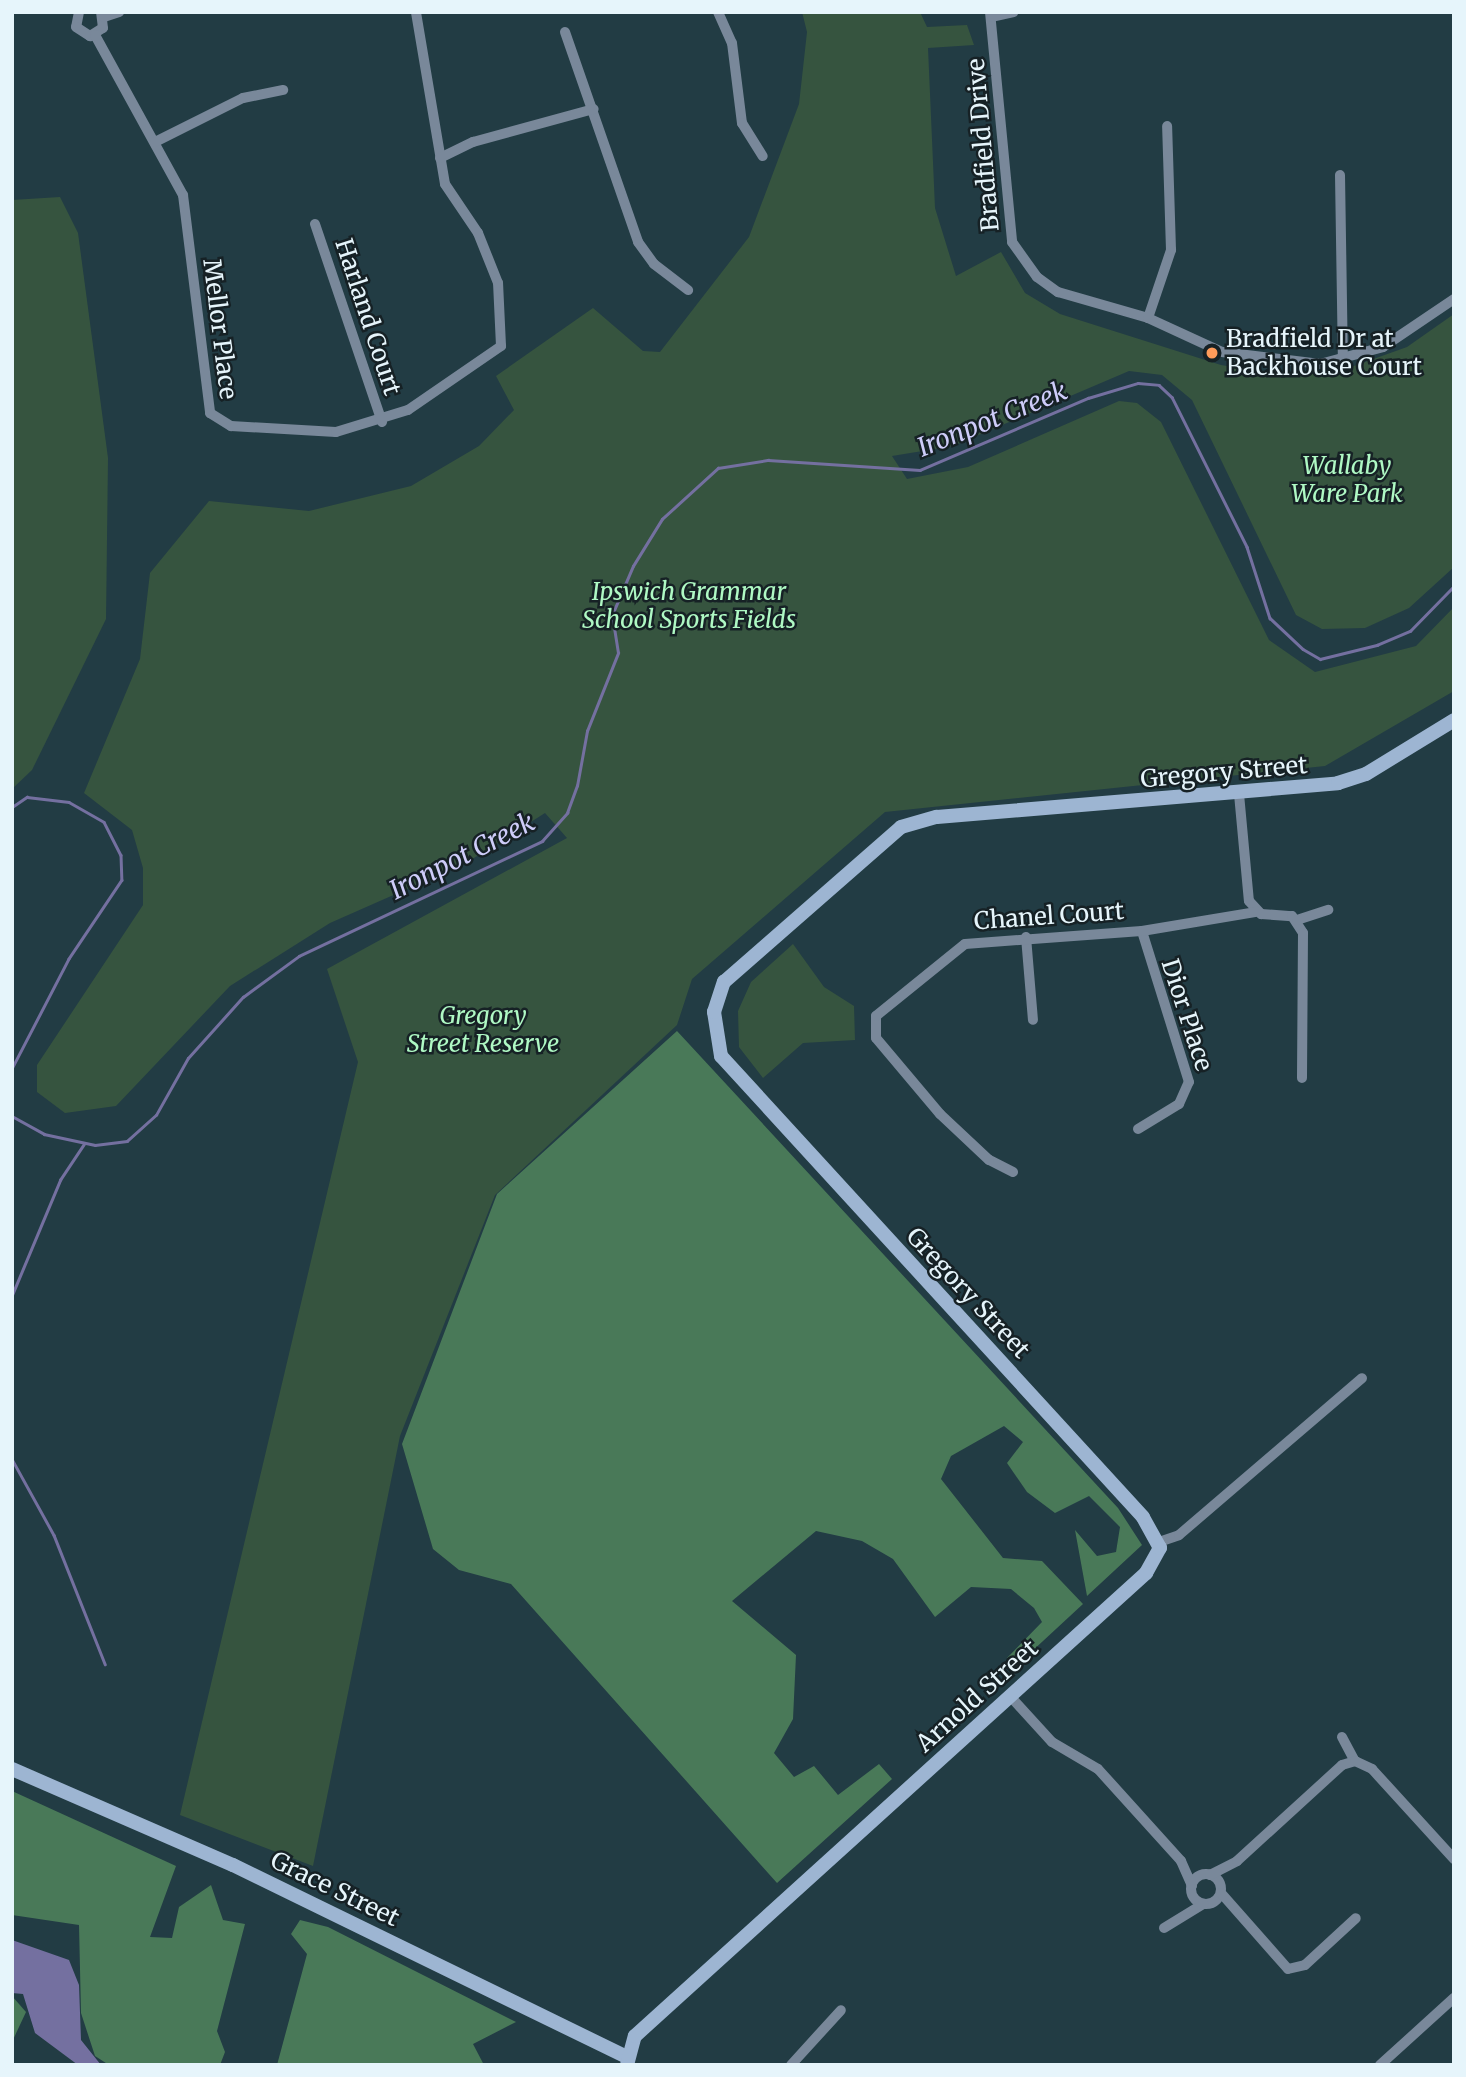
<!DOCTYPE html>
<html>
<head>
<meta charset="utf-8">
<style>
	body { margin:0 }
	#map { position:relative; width:1466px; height:2077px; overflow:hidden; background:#223c44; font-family:Merriweather,serif }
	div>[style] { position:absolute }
	.green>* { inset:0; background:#36543f }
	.forest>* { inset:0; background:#497958 }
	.water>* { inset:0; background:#7470a0 }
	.stream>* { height:2.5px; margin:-1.25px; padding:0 1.25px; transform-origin:1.25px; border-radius:1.25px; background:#7470a0 }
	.street>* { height:10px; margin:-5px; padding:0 5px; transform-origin:5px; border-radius:5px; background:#79889a }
	.street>.ring { margin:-5px; padding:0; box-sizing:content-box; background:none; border:10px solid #79889a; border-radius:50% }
	.secondary>* { height:14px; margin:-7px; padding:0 7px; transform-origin:7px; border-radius:7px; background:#9db5d2 }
	.dots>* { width:19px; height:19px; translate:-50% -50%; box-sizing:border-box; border:4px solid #162125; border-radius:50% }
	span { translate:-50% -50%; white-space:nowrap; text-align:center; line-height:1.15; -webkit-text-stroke:5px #162125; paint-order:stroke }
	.street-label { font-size:24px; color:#e6f5fb }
	.poi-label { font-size:24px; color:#e6f5fb }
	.left { translate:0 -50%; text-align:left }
	.park-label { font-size:24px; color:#aff9c4; font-style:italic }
	.water-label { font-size:26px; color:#ceccf9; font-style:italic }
	.frame { position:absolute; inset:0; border:14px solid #e6f5fb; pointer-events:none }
</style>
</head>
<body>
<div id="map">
	<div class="green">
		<div style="clip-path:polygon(802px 12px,920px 12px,927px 27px,967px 25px,974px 45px,928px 48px,935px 208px,956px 276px,1001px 252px,1025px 293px,1060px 314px,1221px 365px,1278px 375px,1337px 372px,1407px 347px,1454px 314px,1454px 567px,1409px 608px,1365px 628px,1322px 629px,1296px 615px,1192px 400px,1162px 375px,1129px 371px,953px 446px,892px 456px,907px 479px,968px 467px,1119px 401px,1137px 403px,1161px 422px,1269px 640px,1315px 672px,1416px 646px,1454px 607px,1454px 691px,1325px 766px,885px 812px,692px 979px,677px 1025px,495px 1195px,400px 1436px,313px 1866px,180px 1815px,358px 1062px,327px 969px,567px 838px,545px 813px,466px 863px,330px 923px,230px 986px,116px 1106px,65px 1113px,37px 1092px,37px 1065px,143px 905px,143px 868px,132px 830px,84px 793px,140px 659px,150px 573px,209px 501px,309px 511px,411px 486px,479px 446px,514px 410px,496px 376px,593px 308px,643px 351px,660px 352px,749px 237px,799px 104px,807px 32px)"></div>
		<div style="clip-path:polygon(60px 197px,78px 233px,108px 458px,106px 619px,32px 770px,12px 789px,12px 200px)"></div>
		<div style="clip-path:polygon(793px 944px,824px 987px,854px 1006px,855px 1040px,803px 1043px,763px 1078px,739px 1047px,738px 1011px,751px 982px)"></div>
	</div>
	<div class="forest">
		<div style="clip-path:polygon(677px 1031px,1118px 1508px,1142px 1545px,1087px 1596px,1075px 1530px,1097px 1556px,1116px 1552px,1120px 1527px,1089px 1496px,1055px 1513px,1027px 1492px,1007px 1463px,1023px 1442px,1004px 1426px,951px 1456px,941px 1479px,1003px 1558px,1042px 1561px,1083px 1604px,1016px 1666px,1007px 1658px,1042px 1622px,1034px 1608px,1011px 1589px,971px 1587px,935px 1617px,893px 1559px,862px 1541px,816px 1531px,732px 1601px,796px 1655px,793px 1719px,774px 1753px,794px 1777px,814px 1766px,838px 1795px,879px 1764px,892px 1779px,777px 1883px,511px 1584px,459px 1570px,433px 1549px,402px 1444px,497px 1194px)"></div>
		<div style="clip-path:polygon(12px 1791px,176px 1866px,150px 1937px,172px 1938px,179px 1907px,211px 1885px,223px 1920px,245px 1924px,217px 2031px,225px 2052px,220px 2065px,109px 2065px,95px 2056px,81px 2013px,79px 1925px,12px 1915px)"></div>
		<div style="clip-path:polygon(300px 1920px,328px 1927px,516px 2022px,473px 2044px,484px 2065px,277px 2065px,307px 1954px,291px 1934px)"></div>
		<div style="clip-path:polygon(12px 1996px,26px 2012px,12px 2042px)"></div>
	</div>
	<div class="water">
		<div style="clip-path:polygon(12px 1940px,69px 1960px,79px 1985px,81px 2040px,101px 2065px,78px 2065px,35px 2033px,23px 1994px,12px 1993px)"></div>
	</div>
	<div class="stream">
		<div style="left:12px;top:807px;width:18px;rotate:-34deg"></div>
		<div style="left:27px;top:797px;width:42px;rotate:6.8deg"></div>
		<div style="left:69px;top:802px;width:40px;rotate:29.7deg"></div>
		<div style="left:104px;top:822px;width:37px;rotate:63deg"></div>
		<div style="left:121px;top:855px;width:25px;rotate:88deg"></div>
		<div style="left:122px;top:880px;width:95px;rotate:123.9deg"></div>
		<div style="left:69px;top:959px;width:124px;rotate:117.4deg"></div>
		<div style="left:12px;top:1116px;width:37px;rotate:29deg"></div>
		<div style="left:44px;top:1134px;width:52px;rotate:12.2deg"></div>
		<div style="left:95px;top:1145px;width:32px;rotate:-7deg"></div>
		<div style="left:127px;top:1141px;width:39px;rotate:-42deg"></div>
		<div style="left:156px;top:1115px;width:65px;rotate:-60.7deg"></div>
		<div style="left:188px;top:1058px;width:82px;rotate:-48deg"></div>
		<div style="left:243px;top:997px;width:69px;rotate:-36.2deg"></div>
		<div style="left:299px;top:956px;width:269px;rotate:-25.3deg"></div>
		<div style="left:542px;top:841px;width:38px;rotate:-48deg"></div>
		<div style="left:567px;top:813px;width:29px;rotate:-70deg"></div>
		<div style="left:577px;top:786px;width:56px;rotate:-79.7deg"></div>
		<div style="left:587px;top:731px;width:84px;rotate:-68.3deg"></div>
		<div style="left:618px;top:653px;width:38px;rotate:-99deg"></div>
		<div style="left:612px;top:615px;width:53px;rotate:-66.8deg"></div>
		<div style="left:633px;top:566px;width:55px;rotate:-58.3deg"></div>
		<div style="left:662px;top:519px;width:76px;rotate:-42.3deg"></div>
		<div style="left:718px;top:468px;width:51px;rotate:-9.1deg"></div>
		<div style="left:768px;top:460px;width:152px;rotate:3.8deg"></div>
		<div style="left:920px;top:470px;width:183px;rotate:-23.2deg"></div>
		<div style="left:1088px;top:398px;width:52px;rotate:-16.7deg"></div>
		<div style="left:1138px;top:383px;width:21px;rotate:5deg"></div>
		<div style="left:1159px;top:385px;width:18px;rotate:43deg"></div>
		<div style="left:1172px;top:397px;width:168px;rotate:63.4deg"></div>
		<div style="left:1247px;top:547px;width:75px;rotate:72.1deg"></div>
		<div style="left:1270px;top:618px;width:45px;rotate:43.2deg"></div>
		<div style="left:1303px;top:649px;width:20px;rotate:30deg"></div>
		<div style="left:1320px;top:659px;width:59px;rotate:-13.8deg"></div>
		<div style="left:1377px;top:645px;width:36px;rotate:-23deg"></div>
		<div style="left:1410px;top:631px;width:63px;rotate:-45.6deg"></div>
		<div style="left:12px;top:1295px;width:125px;rotate:-67.3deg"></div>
		<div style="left:60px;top:1180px;width:43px;rotate:-56.3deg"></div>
		<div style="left:12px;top:1459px;width:87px;rotate:61.1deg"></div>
		<div style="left:54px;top:1535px;width:139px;rotate:68.4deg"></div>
	</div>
	<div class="street">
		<div style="left:79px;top:12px;width:15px;rotate:101deg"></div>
		<div style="left:76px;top:27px;width:17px;rotate:33deg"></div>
		<div style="left:90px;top:36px;width:15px;rotate:-32deg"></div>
		<div style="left:103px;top:28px;width:16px;rotate:-97deg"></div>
		<div style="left:718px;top:12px;width:34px;rotate:66deg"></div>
		<div style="left:732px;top:43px;width:81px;rotate:82.9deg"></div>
		<div style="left:742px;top:123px;width:39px;rotate:58deg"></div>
		<div style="left:990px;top:12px;width:231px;rotate:84.5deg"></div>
		<div style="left:1012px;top:242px;width:43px;rotate:54.5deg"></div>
		<div style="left:1037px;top:277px;width:26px;rotate:36deg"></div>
		<div style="left:1058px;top:292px;width:94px;rotate:16.1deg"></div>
		<div style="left:1148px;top:318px;width:81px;rotate:24.7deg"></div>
		<div style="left:1222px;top:352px;width:99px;rotate:7deg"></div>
		<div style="left:1320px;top:364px;width:65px;rotate:-15.1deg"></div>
		<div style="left:1383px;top:347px;width:86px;rotate:-34.1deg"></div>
		<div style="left:104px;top:17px;width:16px;rotate:-18deg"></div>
		<div style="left:992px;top:17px;width:22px;rotate:-13deg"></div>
		<div style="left:565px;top:32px;width:222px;rotate:70.8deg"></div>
		<div style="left:638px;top:242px;width:27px;rotate:54deg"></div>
		<div style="left:654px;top:264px;width:43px;rotate:37.4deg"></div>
		<div style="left:95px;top:35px;width:183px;rotate:61.2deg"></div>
		<div style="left:183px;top:195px;width:220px;rotate:82.9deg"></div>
		<div style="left:210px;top:413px;width:25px;rotate:32deg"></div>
		<div style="left:231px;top:426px;width:105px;rotate:3.3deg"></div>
		<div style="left:336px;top:432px;width:75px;rotate:-17deg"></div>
		<div style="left:408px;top:410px;width:113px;rotate:-34.5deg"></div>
		<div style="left:501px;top:346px;width:63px;rotate:-92.7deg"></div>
		<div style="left:498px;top:283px;width:54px;rotate:-111.8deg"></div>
		<div style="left:478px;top:233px;width:59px;rotate:-124deg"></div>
		<div style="left:445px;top:184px;width:174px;rotate:-99.6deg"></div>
		<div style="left:155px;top:142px;width:98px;rotate:-26.6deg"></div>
		<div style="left:243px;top:98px;width:41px;rotate:-11.3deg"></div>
		<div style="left:440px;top:158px;width:37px;rotate:-26deg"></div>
		<div style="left:473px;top:142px;width:125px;rotate:-15.3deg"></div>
		<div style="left:1340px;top:175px;width:184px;rotate:89.1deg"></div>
		<div style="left:315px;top:224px;width:209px;rotate:71.3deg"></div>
		<div style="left:1148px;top:318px;width:72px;rotate:-71.3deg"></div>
		<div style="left:1171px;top:250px;width:124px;rotate:-91.8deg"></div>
		<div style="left:1239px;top:794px;width:107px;rotate:84.7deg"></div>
		<div style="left:1249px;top:901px;width:18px;rotate:47deg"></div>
		<div style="left:1261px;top:914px;width:31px;rotate:4deg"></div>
		<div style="left:1292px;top:916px;width:20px;rotate:57deg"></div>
		<div style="left:1303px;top:933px;width:145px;rotate:90.4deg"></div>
		<div style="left:1297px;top:920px;width:33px;rotate:-18deg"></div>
		<div style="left:1026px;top:937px;width:83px;rotate:85.2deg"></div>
		<div style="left:1138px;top:1129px;width:48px;rotate:-31.4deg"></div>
		<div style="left:1179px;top:1104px;width:24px;rotate:-66deg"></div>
		<div style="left:1189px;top:1082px;width:158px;rotate:-107.3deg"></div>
		<div style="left:1013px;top:1172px;width:27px;rotate:-153deg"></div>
		<div style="left:989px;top:1160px;width:67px;rotate:-136.8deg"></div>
		<div style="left:940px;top:1114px;width:99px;rotate:-130.1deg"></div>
		<div style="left:876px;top:1038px;width:22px;rotate:-90deg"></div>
		<div style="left:876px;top:1016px;width:114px;rotate:-39deg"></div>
		<div style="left:965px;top:944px;width:177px;rotate:-4.2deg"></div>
		<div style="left:1142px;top:931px;width:116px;rotate:-9.5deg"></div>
		<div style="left:1159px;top:1542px;width:21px;rotate:-19deg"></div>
		<div style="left:1179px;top:1535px;width:241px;rotate:-40.6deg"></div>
		<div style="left:1010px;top:1696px;width:62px;rotate:47.6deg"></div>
		<div style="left:1052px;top:1742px;width:53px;rotate:30.4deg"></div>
		<div style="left:1098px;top:1769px;width:124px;rotate:47.9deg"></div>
		<div style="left:1181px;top:1861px;width:27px;rotate:66deg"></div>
		<div style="left:1342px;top:1737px;width:27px;rotate:62deg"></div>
		<div class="ring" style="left:1191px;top:1874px;width:20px;height:20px"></div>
		<div style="left:1210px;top:1875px;width:30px;rotate:-27deg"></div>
		<div style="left:1237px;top:1861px;width:142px;rotate:-42.4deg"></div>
		<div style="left:1342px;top:1765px;width:14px;rotate:-17deg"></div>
		<div style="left:1355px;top:1761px;width:19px;rotate:25deg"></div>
		<div style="left:1372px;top:1769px;width:122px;rotate:47.7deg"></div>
		<div style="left:1221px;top:1893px;width:101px;rotate:48.6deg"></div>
		<div style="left:1288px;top:1969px;width:17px;rotate:-13deg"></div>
		<div style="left:1305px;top:1965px;width:69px;rotate:-42.7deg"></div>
		<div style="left:1164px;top:1928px;width:46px;rotate:-31.6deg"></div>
		<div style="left:791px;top:2065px;width:74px;rotate:-47.7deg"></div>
		<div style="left:1380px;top:2065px;width:100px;rotate:-42.2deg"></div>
	</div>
	<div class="secondary">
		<div style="left:12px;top:1769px;width:241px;rotate:23.5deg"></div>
		<div style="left:233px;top:1865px;width:437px;rotate:26deg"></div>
		<div style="left:627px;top:2065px;width:30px;rotate:-75deg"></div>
		<div style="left:635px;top:2036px;width:690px;rotate:-42.18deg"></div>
		<div style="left:1146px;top:1573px;width:29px;rotate:-61deg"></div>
		<div style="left:1160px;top:1548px;width:35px;rotate:-119deg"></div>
		<div style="left:1143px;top:1517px;width:625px;rotate:-132.47deg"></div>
		<div style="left:721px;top:1056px;width:45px;rotate:-99deg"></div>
		<div style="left:714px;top:1012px;width:32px;rotate:-72deg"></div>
		<div style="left:724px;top:982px;width:235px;rotate:-41.2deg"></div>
		<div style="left:901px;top:827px;width:37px;rotate:-16deg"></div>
		<div style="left:937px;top:817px;width:402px;rotate:-4.8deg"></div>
		<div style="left:1338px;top:783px;width:29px;rotate:-18deg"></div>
		<div style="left:1366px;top:774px;width:103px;rotate:-31.5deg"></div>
	</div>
	<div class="dots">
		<div style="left:1212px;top:353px;background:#ff9b5a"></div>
	</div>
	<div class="street-label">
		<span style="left:983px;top:145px;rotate:-95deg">Bradfield Drive</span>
		<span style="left:368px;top:317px;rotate:72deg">Harland Court</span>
		<span style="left:220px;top:329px;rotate:83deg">Mellor Place</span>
		<span style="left:1224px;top:772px;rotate:-5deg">Gregory Street</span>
		<span style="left:1049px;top:916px;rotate:-4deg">Chanel Court</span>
		<span style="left:1187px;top:1015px;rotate:72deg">Dior Place</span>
		<span style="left:968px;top:1293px;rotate:47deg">Gregory Street</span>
		<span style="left:977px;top:1696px;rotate:-42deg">Arnold Street</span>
		<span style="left:335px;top:1889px;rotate:26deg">Grace Street</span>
	</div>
	<div class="poi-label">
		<span class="left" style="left:1226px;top:353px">Bradfield Dr at<br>Backhouse Court</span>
	</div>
	<div class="park-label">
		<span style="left:1347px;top:480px">Wallaby<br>Ware Park</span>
		<span style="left:689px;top:606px">Ipswich Grammar<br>School Sports Fields</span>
		<span style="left:483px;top:1030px">Gregory<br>Street Reserve</span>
	</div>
	<div class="water-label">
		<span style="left:992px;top:419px;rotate:-22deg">Ironpot Creek</span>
		<span style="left:462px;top:856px;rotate:-27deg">Ironpot Creek</span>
	</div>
	<div class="frame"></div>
</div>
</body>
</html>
